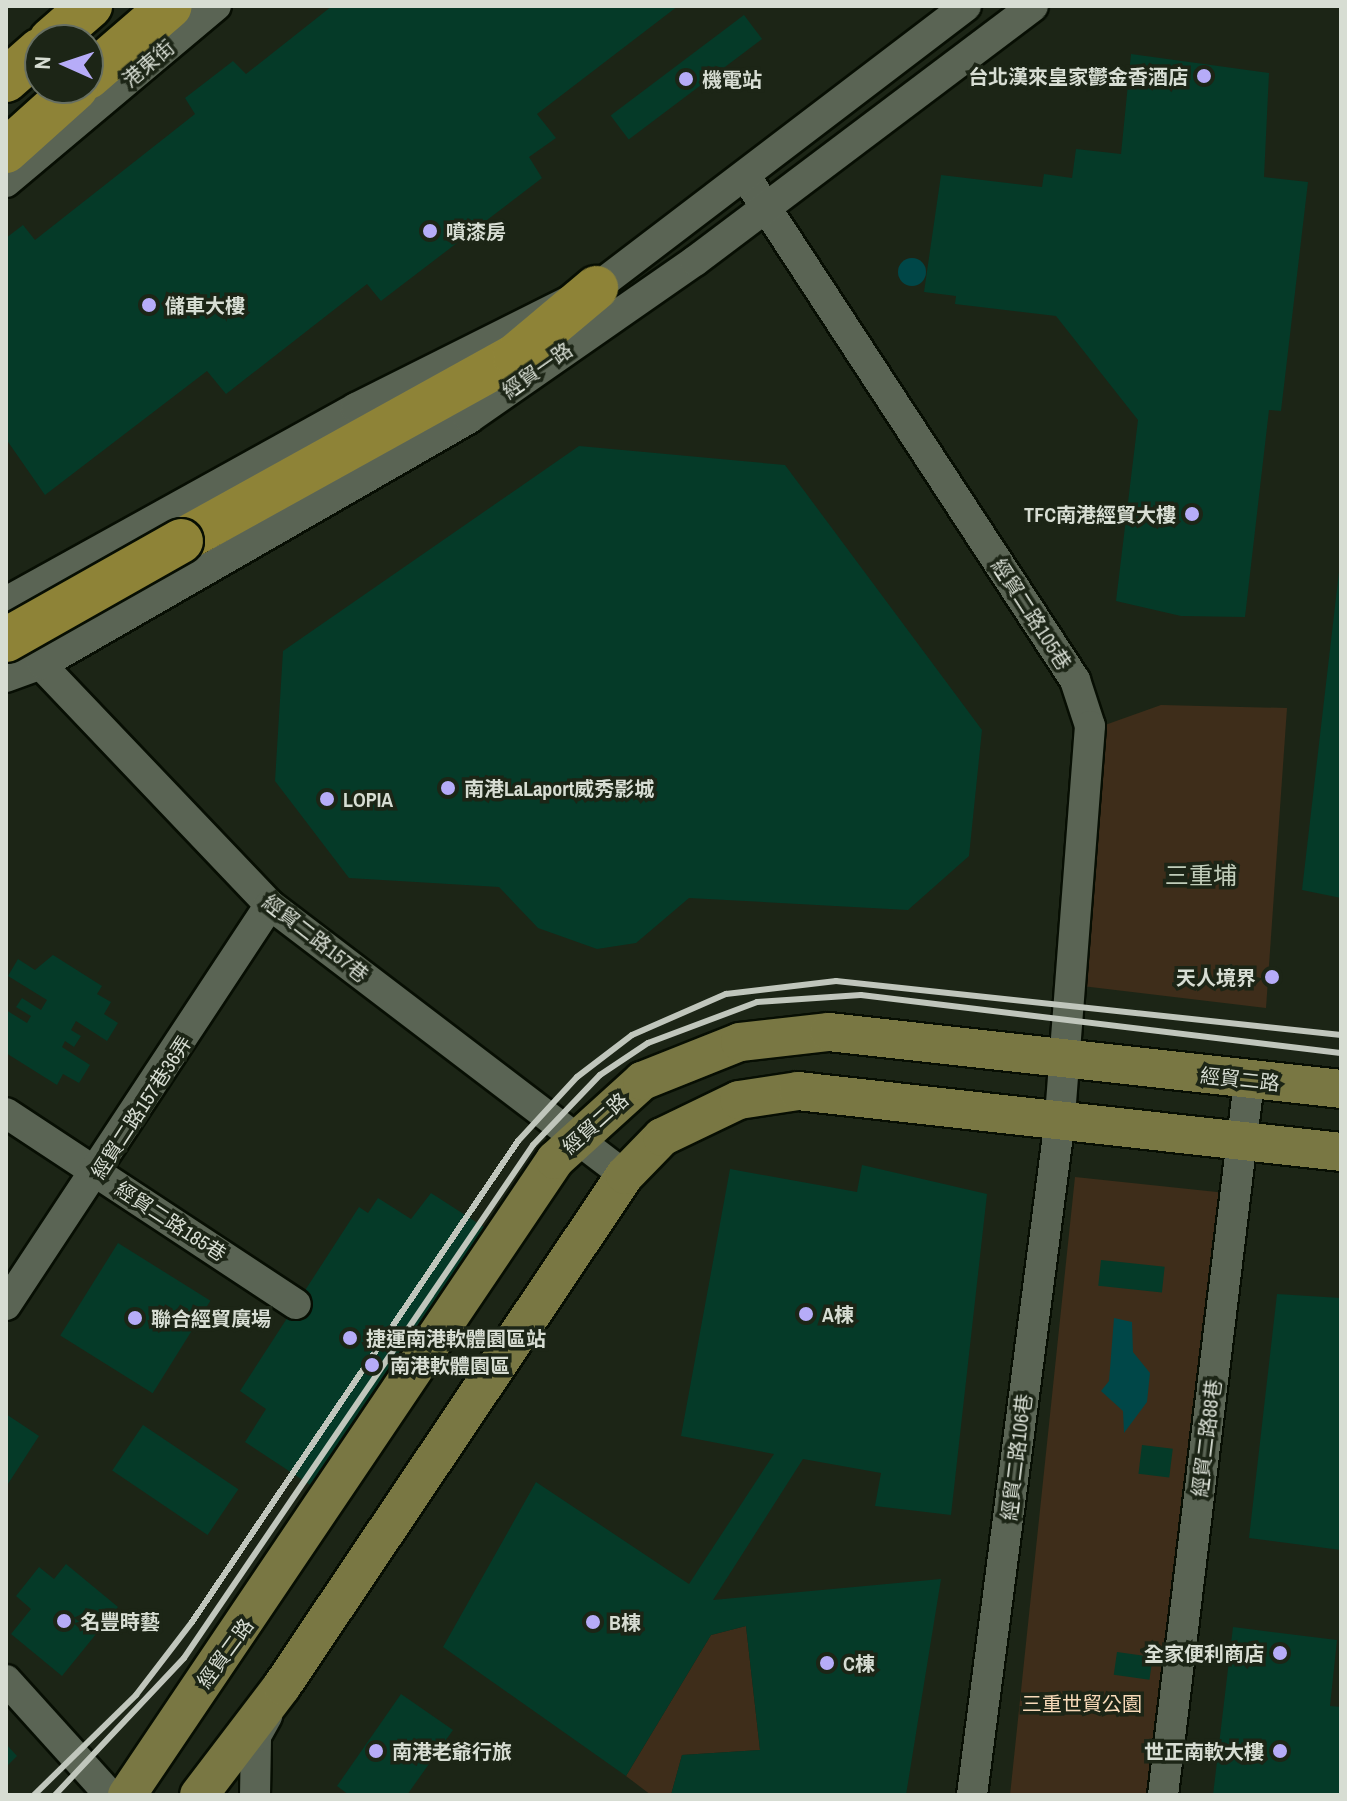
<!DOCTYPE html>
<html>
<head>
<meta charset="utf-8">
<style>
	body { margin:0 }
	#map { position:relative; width:1347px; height:1801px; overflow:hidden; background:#1c2516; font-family:"Archivo Narrow","Noto Sans TC",sans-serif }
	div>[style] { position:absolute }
	.green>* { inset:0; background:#3e2d1a; transform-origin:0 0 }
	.water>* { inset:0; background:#004748 }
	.round { border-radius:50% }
	.building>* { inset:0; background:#053a28; transform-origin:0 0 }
	.roads { filter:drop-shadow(2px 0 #070e03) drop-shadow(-2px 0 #070e03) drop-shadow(0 2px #070e03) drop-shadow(0 -2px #070e03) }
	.minor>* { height:30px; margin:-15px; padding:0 15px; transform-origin:15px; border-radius:15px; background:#5a6454 }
	.major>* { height:38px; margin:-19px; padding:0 19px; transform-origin:19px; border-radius:19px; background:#797743 }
	.highway>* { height:44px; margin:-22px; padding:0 22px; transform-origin:22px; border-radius:22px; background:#8e8337 }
	.rail>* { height:6px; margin:-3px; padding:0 3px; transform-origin:3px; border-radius:3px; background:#c0c6bc }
	.bridges { filter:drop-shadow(2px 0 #070e03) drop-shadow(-2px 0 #070e03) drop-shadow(0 2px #070e03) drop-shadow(0 -2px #070e03) }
	.highway-bridge>* { height:44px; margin:-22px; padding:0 22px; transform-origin:22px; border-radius:22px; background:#8e8337 }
	.dots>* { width:22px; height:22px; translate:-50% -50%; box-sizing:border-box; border:4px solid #1c2516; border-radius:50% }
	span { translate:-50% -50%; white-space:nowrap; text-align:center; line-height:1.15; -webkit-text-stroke:7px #1c2516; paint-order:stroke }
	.street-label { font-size:20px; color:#d7ddd3 }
	.poi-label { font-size:20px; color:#d7ddd3; font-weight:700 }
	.right { translate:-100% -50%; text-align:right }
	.left { translate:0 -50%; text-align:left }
	.park-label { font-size:20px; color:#f7d9b8 }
	.quarter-label { font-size:24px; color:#c1cdba }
	.frame { position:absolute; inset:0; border:8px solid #d7ddd3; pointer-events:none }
	.north { position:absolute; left:24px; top:24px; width:80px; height:80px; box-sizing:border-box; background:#1c2516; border:2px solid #676f62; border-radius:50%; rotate:273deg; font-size:22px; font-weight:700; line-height:32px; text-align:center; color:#d7ddd3 }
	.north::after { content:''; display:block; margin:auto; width:28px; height:36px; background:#b6acf8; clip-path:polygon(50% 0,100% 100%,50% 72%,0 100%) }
</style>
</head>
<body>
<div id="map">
	<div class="green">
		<div style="clip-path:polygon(1161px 705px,1287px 708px,1266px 1008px,1082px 986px,1105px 725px)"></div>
		<div style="left:1075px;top:1177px;width:145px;height:623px;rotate:6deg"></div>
		<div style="clip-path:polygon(746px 1626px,760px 1750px,682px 1755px,671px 1795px,651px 1795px,626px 1776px,711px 1635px)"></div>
	</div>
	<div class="water">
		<div class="round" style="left:898px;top:258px;width:28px;height:28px"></div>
		<div style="clip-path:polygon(1114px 1318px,1132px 1322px,1133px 1352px,1150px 1373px,1147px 1402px,1124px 1433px,1123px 1411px,1101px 1391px,1109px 1381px)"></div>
	</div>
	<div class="building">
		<div style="clip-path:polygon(332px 6px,678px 6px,537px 114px,556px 138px,529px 157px,542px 178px,381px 301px,367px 284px,226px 394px,207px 371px,45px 495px,6px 439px,6px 238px,23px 225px,35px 240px,195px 114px,185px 98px,233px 61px,246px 74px)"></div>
		<div style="left:744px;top:15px;width:30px;height:167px;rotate:53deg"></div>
		<div style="clip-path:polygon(1131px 54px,1269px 73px,1264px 177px,1308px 182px,1281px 411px,1269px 410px,1245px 617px,1181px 616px,1116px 601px,1138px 420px,1056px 316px,955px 304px,956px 296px,924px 292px,941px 175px,1042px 187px,1044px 174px,1072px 178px,1076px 149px,1121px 154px)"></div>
		<div style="clip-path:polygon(579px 446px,785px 465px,982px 730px,969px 856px,908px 910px,689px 898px,636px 943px,597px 949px,538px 928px,499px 887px,349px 878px,275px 781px,283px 651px)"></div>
		<div style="clip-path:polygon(1339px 572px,1341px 572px,1341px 898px,1302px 890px)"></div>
		<div style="clip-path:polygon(53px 955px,102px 986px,97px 994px,111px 1002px,104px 1014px,118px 1023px,107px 1041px,76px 1021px,71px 1030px,81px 1036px,74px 1047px,65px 1041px,62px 1047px,90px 1065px,79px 1083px,63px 1074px,57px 1085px,6px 1053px,6px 1010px,27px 1023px,31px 1016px,16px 1007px,22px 998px,41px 1010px,47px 1000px,8px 976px,18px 959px,35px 970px)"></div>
		<div style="clip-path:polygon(862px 1165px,987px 1194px,951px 1515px,875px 1506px,881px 1473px,803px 1459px,713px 1600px,941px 1579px,906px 1795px,671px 1795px,682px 1755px,760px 1750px,746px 1626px,711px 1635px,626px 1776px,443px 1647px,536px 1482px,689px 1584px,774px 1454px,681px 1436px,730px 1169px,857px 1192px)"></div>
		<div style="clip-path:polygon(431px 1193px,493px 1233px,324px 1494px,245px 1442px,266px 1409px,240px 1391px,359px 1207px,368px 1213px,378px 1198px,411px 1219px)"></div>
		<div style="left:118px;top:1243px;width:109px;height:109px;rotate:32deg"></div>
		<div style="left:1101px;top:1260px;width:64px;height:26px;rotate:6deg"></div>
		<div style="clip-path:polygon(1277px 1294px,1341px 1298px,1341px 1550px,1249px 1538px)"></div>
		<div style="clip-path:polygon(6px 1414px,39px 1436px,6px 1487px)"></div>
		<div style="left:143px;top:1425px;width:115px;height:55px;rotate:34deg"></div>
		<div style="left:1142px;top:1445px;width:31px;height:29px;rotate:7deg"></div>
		<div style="clip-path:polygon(66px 1564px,118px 1607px,62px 1676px,11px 1634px,31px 1609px,16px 1596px,39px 1567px,54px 1579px)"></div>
		<div style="clip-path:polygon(1233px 1627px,1337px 1640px,1330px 1706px,1341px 1707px,1341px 1795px,1213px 1795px)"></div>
		<div style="left:1117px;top:1652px;width:36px;height:23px;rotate:8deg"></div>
		<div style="clip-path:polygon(401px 1694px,453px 1730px,407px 1795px,349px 1795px,337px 1786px)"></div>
		<div style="clip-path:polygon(6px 1744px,17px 1756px,6px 1767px)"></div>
	</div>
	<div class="roads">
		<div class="minor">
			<div style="left:746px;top:177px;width:601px;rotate:56.81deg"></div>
			<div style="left:1075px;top:680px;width:48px;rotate:71.9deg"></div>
			<div style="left:1090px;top:726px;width:394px;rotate:94.4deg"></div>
			<div style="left:1060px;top:1119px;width:682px;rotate:97.42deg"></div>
			<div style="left:6px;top:182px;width:274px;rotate:-40deg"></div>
			<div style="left:6px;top:602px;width:400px;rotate:-29deg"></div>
			<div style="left:356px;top:408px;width:268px;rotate:-26.6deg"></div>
			<div style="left:596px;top:288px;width:465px;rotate:-37.3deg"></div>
			<div style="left:27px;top:650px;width:352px;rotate:46.4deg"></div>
			<div style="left:270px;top:905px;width:446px;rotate:37.3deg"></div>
			<div style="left:6px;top:677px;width:38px;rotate:-20deg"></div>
			<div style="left:42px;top:664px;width:493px;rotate:-29.9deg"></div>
			<div style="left:469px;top:418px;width:275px;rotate:-34.8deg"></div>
			<div style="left:695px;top:261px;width:423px;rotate:-37deg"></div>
			<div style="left:6px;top:1113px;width:347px;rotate:33.4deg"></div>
			<div style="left:6px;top:1305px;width:479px;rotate:-56.6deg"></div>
			<div style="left:6px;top:1680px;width:155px;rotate:47.9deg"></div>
			<div style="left:255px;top:1795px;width:59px;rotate:-89deg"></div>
			<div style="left:256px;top:1736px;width:23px;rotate:-61deg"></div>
			<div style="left:1163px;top:1795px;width:719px;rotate:-83.13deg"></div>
		</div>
		<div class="major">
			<div style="left:127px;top:1795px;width:766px;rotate:-56.02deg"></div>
			<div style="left:555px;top:1160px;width:118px;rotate:-42.2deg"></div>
			<div style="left:642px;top:1081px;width:105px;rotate:-21.7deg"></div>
			<div style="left:740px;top:1042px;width:90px;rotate:-6.4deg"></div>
			<div style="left:829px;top:1032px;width:515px;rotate:6.35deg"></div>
			<div style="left:199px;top:1795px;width:137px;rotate:-52.7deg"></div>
			<div style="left:282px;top:1686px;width:615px;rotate:-56.13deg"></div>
			<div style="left:625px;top:1175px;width:53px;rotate:-45.8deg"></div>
			<div style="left:662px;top:1137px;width:85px;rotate:-25.7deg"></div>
			<div style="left:739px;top:1100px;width:60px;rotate:-8.7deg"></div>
			<div style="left:798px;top:1091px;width:546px;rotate:6.41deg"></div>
		</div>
		<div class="highway">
			<div style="left:51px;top:40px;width:52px;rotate:-41.1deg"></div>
			<div style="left:88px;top:77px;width:108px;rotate:-40.9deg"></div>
			<div style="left:6px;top:80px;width:45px;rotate:-41.4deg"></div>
			<div style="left:6px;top:151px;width:94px;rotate:-42deg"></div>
			<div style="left:181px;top:541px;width:382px;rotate:-29deg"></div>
			<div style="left:515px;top:356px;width:106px;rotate:-40deg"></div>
		</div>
	</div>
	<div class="rail">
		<div style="left:34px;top:1795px;width:143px;rotate:-44.4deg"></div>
		<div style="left:136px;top:1695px;width:92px;rotate:-52.5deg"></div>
		<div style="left:192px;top:1622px;width:581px;rotate:-55.87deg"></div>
		<div style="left:518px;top:1141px;width:87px;rotate:-47.3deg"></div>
		<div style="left:577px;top:1077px;width:69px;rotate:-37.4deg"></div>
		<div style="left:632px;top:1035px;width:103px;rotate:-23.6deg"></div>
		<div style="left:726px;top:994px;width:111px;rotate:-6.7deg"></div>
		<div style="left:836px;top:981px;width:508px;rotate:6.1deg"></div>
		<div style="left:55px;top:1795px;width:188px;rotate:-46.7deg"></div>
		<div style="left:184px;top:1658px;width:620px;rotate:-55.77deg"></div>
		<div style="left:533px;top:1145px;width:97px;rotate:-46.3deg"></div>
		<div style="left:600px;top:1075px;width:58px;rotate:-33.7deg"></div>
		<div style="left:648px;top:1043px;width:116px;rotate:-20.6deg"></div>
		<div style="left:757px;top:1002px;width:104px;rotate:-3.9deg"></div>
		<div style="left:861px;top:995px;width:483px;rotate:6.9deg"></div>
	</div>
	<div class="bridges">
		<div class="highway-bridge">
			<div style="left:6px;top:640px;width:201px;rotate:-29.5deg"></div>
		</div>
	</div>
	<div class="dots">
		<div style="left:1204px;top:76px;background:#b6acf8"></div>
		<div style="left:686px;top:79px;background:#b6acf8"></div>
		<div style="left:430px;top:231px;background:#b6acf8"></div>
		<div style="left:149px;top:305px;background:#b6acf8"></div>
		<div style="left:1192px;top:514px;background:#b6acf8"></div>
		<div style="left:448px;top:788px;background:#b6acf8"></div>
		<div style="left:327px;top:799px;background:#b6acf8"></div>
		<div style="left:1272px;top:977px;background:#b6acf8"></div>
		<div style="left:806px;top:1314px;background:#b6acf8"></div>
		<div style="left:135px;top:1318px;background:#b6acf8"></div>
		<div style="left:350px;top:1338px;background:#b6acf8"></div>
		<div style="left:372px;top:1365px;background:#b6acf8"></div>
		<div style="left:64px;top:1621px;background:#b6acf8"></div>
		<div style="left:593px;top:1622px;background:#b6acf8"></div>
		<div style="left:1280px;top:1653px;background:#b6acf8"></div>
		<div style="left:827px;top:1663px;background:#b6acf8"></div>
		<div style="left:376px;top:1751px;background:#b6acf8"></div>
		<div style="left:1280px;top:1751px;background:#b6acf8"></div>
	</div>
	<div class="street-label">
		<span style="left:148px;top:63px;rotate:-40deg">港東街</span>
		<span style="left:537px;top:370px;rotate:-35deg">經貿一路</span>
		<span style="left:1032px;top:614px;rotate:57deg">經貿二路105巷</span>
		<span style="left:316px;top:938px;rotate:38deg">經貿二路157巷</span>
		<span style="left:1240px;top:1079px;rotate:6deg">經貿二路</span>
		<span style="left:141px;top:1107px;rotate:-57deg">經貿二路157巷36弄</span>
		<span style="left:595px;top:1123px;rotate:-42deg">經貿二路</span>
		<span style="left:171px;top:1221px;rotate:33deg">經貿二路185巷</span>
		<span style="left:1206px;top:1438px;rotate:-83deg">經貿二路88巷</span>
		<span style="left:1016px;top:1457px;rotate:-83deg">經貿二路106巷</span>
		<span style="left:225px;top:1653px;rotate:-54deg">經貿二路</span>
	</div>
	<div class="poi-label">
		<span class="right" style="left:1188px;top:76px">台北漢來皇家鬱金香酒店</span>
		<span class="left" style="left:702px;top:79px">機電站</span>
		<span class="left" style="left:446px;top:231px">噴漆房</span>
		<span class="left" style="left:165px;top:305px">儲車大樓</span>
		<span class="right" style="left:1176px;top:514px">TFC南港經貿大樓</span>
		<span class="left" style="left:464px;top:788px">南港LaLaport威秀影城</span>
		<span class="left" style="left:343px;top:799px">LOPIA</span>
		<span class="right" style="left:1256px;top:977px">天人境界</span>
		<span class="left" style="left:822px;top:1314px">A棟</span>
		<span class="left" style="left:151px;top:1318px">聯合經貿廣場</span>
		<span class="left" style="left:366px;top:1338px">捷運南港軟體園區站</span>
		<span class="left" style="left:390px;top:1365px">南港軟體園區</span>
		<span class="left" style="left:80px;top:1621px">名豐時藝</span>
		<span class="left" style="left:609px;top:1622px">B棟</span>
		<span class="right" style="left:1264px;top:1653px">全家便利商店</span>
		<span class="left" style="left:843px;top:1663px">C棟</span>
		<span class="left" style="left:392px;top:1751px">南港老爺行旅</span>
		<span class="right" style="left:1264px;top:1751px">世正南軟大樓</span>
	</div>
	<div class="park-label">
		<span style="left:1082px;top:1703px">三重世貿公園</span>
	</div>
	<div class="quarter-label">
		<span style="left:1201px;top:876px">三重埔</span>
	</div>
	<div class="frame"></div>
	<div class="north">N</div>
</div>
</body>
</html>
